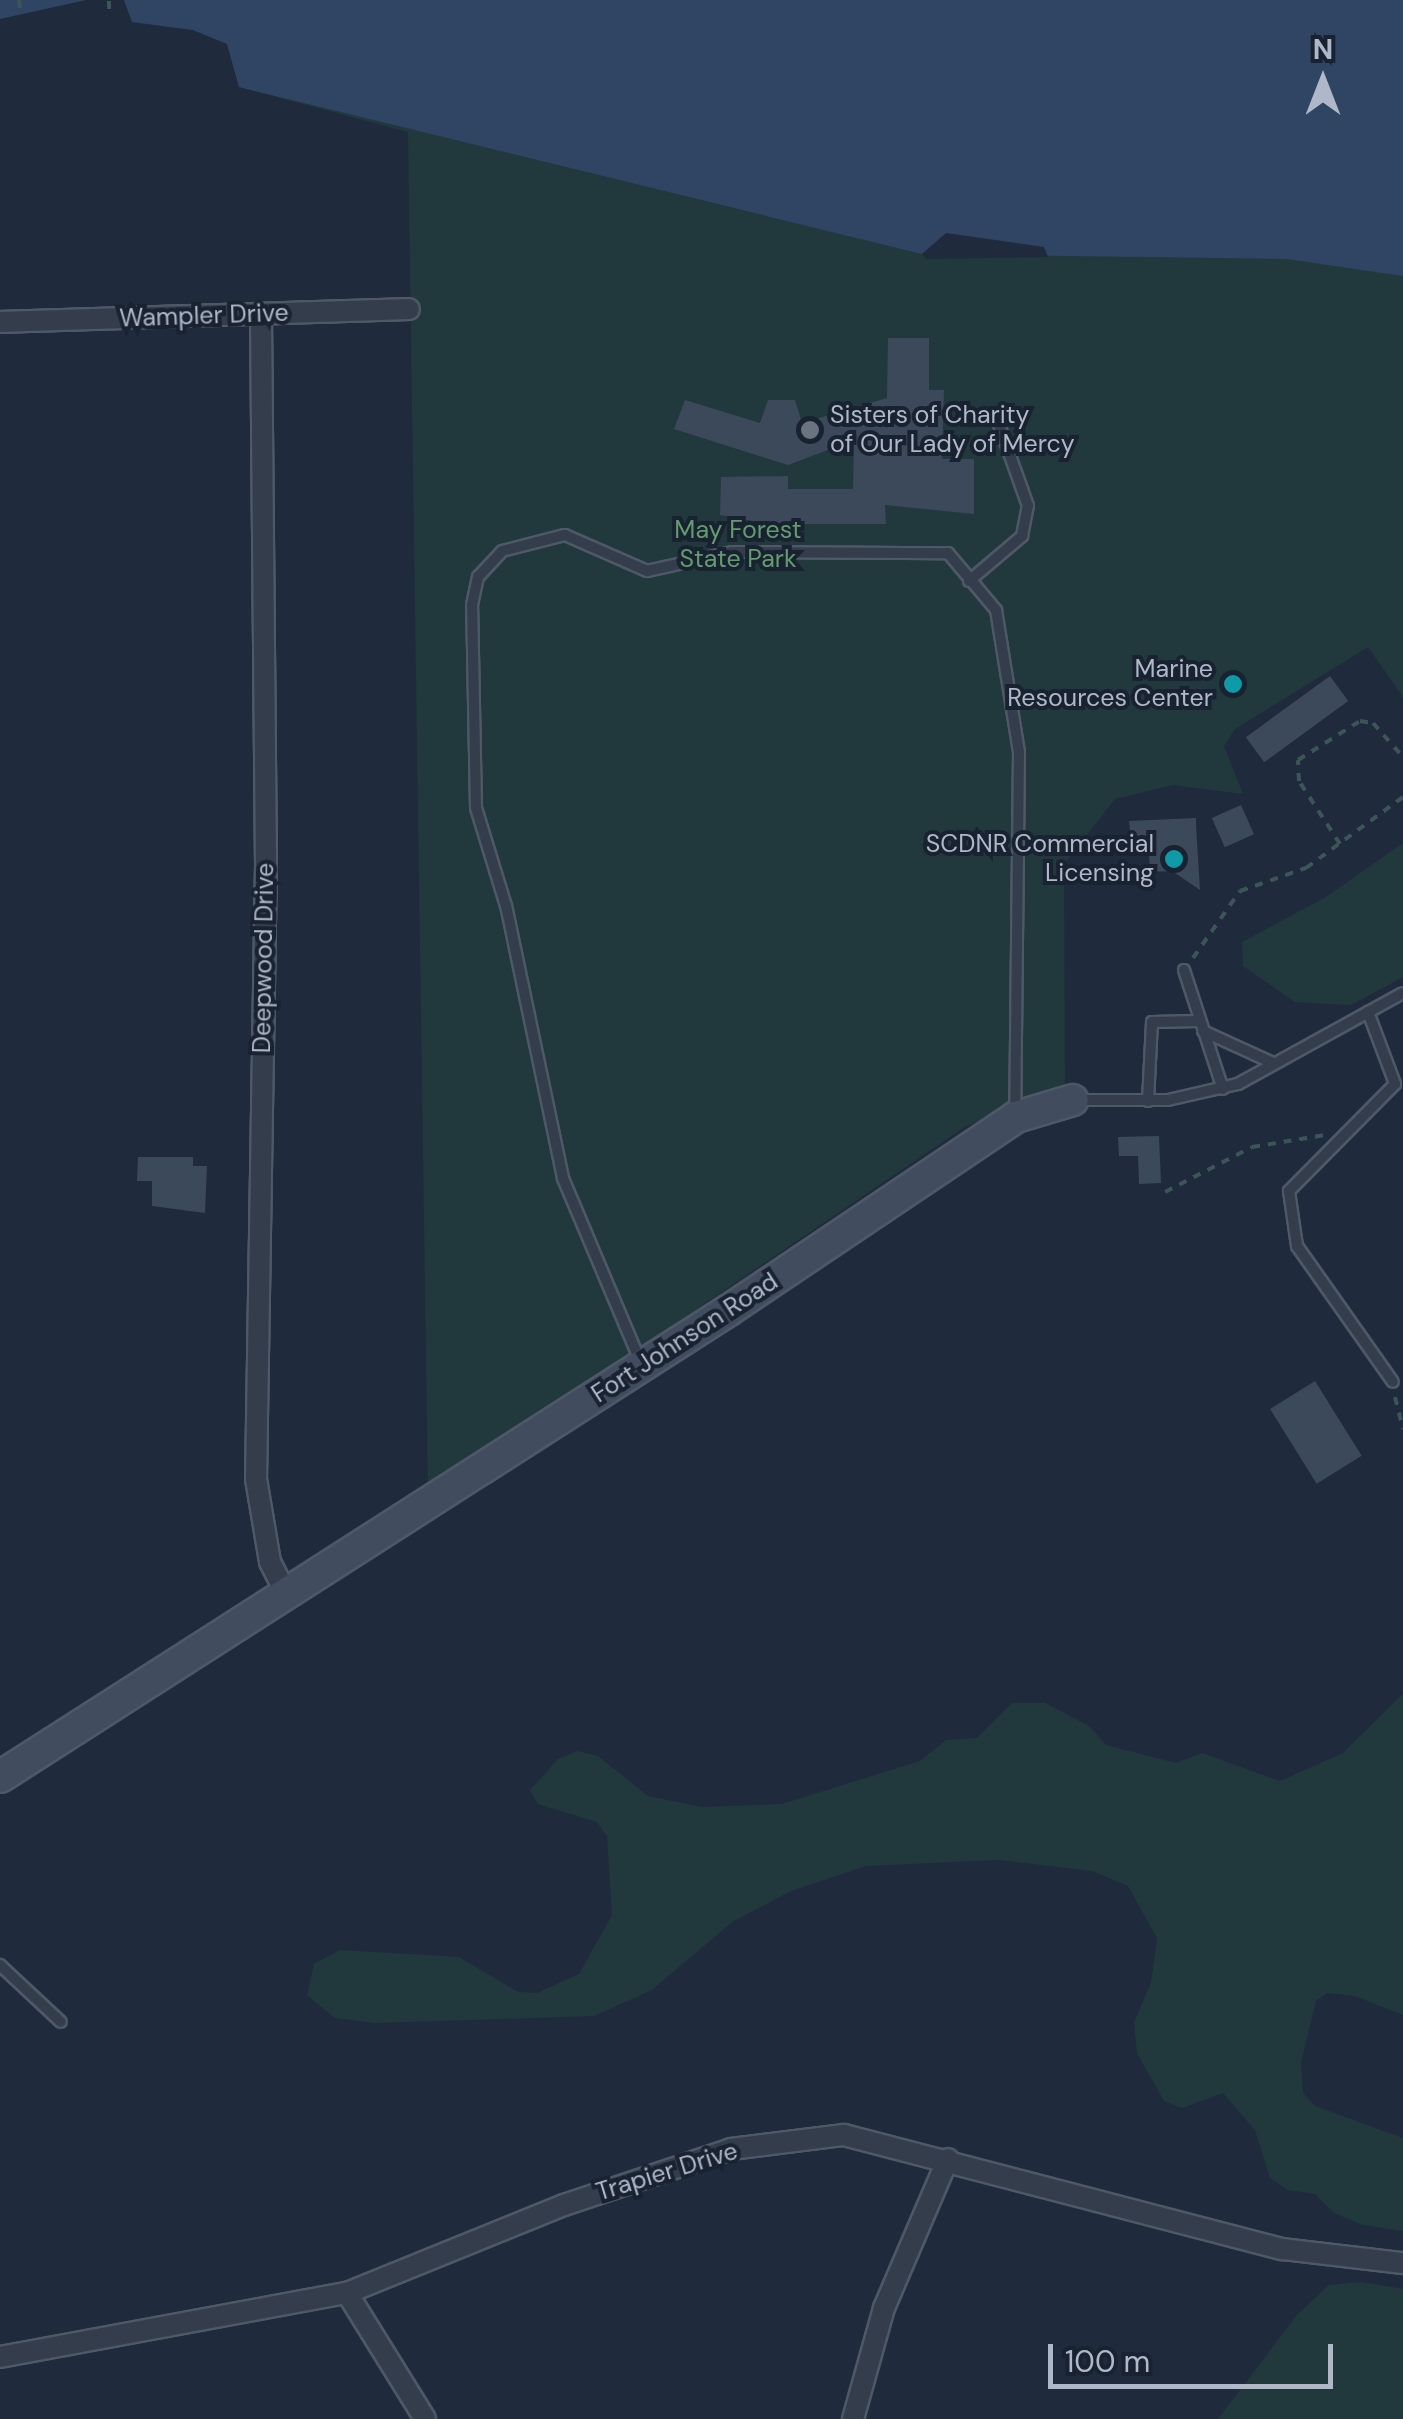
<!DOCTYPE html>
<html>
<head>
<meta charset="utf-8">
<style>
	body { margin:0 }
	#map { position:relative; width:1403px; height:2419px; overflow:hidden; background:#1f2b3c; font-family:"DM Sans",sans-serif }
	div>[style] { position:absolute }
	.green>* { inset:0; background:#21393d }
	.water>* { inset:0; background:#2f4563 }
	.pier>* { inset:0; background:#1f2b3c }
	.building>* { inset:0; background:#3b495b; transform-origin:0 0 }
	.path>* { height:4px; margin-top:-2px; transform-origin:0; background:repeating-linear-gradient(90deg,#3c5557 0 8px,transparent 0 16px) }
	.roads { filter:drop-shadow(2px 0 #4e5866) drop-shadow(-2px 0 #4e5866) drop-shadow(0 2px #4e5866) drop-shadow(0 -2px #4e5866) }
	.lane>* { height:10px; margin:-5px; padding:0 5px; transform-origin:5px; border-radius:5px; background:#333d4c }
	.street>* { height:20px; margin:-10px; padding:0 10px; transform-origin:10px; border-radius:10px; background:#333d4c }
	.secondary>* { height:30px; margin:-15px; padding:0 15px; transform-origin:15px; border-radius:15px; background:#414c5f }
	.dots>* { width:28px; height:28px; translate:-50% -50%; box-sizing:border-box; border:5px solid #192230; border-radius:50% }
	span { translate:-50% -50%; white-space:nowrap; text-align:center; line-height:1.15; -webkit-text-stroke:8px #192230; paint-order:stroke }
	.street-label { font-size:25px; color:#aeb8c8 }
	.poi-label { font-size:25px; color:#aeb8c8 }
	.left { translate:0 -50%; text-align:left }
	.right { translate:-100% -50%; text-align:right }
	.park-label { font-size:25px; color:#639b6f }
	.north { position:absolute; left:1273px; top:30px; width:100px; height:100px; -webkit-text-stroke:8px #192230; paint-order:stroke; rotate:0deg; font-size:28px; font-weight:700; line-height:40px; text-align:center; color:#aeb8c8 }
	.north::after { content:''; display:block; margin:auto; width:35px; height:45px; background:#aeb8c8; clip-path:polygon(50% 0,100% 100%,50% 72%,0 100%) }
	.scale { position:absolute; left:1048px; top:2344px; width:285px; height:45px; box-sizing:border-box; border:5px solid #aeb8c8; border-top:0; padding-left:12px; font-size:30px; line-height:35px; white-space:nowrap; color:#aeb8c8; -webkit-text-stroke:8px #192230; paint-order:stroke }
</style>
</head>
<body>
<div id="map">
	<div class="green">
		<div style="clip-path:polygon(124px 0,253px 0,1403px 95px,1403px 697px,1368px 647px,1235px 729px,1224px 746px,1243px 794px,1173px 785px,1115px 799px,1064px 864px,1065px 1091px,966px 1126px,428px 1492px,408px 132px,239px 87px,227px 44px,193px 30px,132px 22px)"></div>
		<div style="clip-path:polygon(1403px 843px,1403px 977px,1351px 1005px,1295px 1002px,1243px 966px,1242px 942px,1326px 897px)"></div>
		<div style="clip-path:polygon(1403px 1694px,1403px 2015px,1355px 1996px,1327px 1993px,1316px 2001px,1301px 2063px,1303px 2093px,1315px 2106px,1403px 2138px,1403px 2231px,1363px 2225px,1334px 2213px,1315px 2194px,1288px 2190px,1270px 2178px,1255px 2130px,1223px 2093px,1182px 2108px,1164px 2101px,1137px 2053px,1134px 2022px,1151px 1983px,1157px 1938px,1128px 1886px,1092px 1871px,999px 1860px,866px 1866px,791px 1891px,732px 1922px,652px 1990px,594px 2016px,375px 2023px,335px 2018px,307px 1995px,314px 1964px,340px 1950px,459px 1957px,518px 1992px,537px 1993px,579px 1974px,612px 1915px,607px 1836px,597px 1822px,538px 1804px,530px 1790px,558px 1759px,577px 1751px,598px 1756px,648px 1796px,702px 1807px,782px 1804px,920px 1761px,946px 1740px,977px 1738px,1012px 1703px,1045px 1703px,1089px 1726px,1106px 1745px,1176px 1763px,1202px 1753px,1280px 1781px,1343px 1753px)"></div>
		<div style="clip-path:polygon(1362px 2282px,1403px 2289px,1403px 2419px,1218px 2419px,1297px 2315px,1329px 2285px)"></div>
	</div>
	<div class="water">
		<div style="clip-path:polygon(0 0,86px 0,0 19px)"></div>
		<div style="clip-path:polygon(124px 0,1403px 0,1403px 276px,1287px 259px,922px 254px,239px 87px,227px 44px,193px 30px,132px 22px)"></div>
	</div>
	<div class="pier">
		<div style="clip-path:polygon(946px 233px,1044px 247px,1048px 257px,926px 259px,922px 254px)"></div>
	</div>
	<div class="building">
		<div style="clip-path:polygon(888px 338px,929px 338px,929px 390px,944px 390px,942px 459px,974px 459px,974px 514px,885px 505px,886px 524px,770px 524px,720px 515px,721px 477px,788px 476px,788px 489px,853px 489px,854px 440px,788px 465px,674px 429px,685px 400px,760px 423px,768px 400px,795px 400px,802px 423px,887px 398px)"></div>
		<div style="left:1330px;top:676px;width:31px;height:104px;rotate:54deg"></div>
		<div style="left:1241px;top:805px;width:32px;height:32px;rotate:66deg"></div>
		<div style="clip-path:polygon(1196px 818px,1196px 825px,1200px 890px,1172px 871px,1150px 872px,1148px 837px,1131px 839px,1129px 821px)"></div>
		<div style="clip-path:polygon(1159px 1136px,1161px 1183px,1139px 1184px,1138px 1156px,1119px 1156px,1118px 1137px)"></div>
		<div style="clip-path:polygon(138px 1157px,193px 1157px,193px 1166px,207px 1166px,205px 1213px,152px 1206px,152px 1181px,137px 1181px)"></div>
		<div style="left:1315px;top:1381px;width:88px;height:53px;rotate:58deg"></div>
	</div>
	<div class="path">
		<div style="left:19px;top:0;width:16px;rotate:83deg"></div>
		<div style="left:109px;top:9px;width:9px;rotate:-90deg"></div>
		<div style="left:1340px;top:844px;width:75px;rotate:-123.1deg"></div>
		<div style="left:1299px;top:781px;width:21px;rotate:-93deg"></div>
		<div style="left:1298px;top:760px;width:73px;rotate:-32.2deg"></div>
		<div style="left:1360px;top:721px;width:13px;rotate:9deg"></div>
		<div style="left:1373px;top:723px;width:45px;rotate:48.6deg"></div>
		<div style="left:1193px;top:958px;width:82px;rotate:-55deg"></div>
		<div style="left:1240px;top:891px;width:70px;rotate:-19.2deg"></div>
		<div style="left:1306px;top:868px;width:120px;rotate:-36.2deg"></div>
		<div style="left:1165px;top:1192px;width:98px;rotate:-27.3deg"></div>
		<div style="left:1252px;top:1147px;width:74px;rotate:-9.3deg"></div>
		<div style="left:1395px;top:1397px;width:33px;rotate:76deg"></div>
	</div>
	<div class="roads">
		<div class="lane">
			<div style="left:969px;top:581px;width:70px;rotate:-40.3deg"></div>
			<div style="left:1022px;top:536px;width:31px;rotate:-79deg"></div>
			<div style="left:1028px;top:506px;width:92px;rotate:-109.6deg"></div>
			<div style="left:1184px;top:970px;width:125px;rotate:71.9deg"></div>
			<div style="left:1368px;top:1012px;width:77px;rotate:69.4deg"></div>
			<div style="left:1395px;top:1084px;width:151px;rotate:134.7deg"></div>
			<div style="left:1289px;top:1191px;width:56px;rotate:81.7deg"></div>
			<div style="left:1297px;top:1246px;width:166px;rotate:54.8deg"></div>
			<div style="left:1203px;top:1031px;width:77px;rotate:24.6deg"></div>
			<div style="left:1075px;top:1100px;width:93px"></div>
			<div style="left:1168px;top:1100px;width:72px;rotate:-12.9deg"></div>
			<div style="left:1238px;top:1084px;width:188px;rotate:-28.9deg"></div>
			<div style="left:1148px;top:1101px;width:79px;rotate:-87.1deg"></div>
			<div style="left:1152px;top:1022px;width:47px;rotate:-1.2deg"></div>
			<div style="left:641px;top:1363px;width:201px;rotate:-112.9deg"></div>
			<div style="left:563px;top:1178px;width:278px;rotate:-101.8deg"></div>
			<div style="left:506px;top:906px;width:102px;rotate:-107deg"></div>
			<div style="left:476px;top:808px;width:203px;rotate:-91.1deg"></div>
			<div style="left:472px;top:605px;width:29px;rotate:-78deg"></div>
			<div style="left:478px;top:577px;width:35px;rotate:-47deg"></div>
			<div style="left:502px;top:551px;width:65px;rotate:-14.3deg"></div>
			<div style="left:565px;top:535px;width:90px;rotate:23.7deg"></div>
			<div style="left:647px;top:571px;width:87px;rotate:-12.6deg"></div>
			<div style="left:732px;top:552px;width:216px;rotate:0.3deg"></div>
			<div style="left:948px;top:553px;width:75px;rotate:49.9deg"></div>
			<div style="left:996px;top:610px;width:144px;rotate:80.8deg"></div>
			<div style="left:1019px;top:752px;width:359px;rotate:90.6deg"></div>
			<div style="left:0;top:1965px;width:83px;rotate:43.1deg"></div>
		</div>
		<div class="street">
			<div style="left:261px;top:315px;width:549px;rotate:89.48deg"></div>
			<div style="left:266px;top:864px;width:615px;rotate:90.93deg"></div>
			<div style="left:256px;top:1479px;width:84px;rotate:80.4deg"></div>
			<div style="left:270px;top:1562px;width:37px;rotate:63deg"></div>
			<div style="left:0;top:322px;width:409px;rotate:-1.8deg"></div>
			<div style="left:347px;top:2293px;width:148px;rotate:58.2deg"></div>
			<div style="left:0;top:2357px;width:353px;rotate:-10.5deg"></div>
			<div style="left:347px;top:2293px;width:234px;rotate:-22.1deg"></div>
			<div style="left:564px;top:2205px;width:176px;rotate:-18.5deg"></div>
			<div style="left:731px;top:2149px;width:114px;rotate:-7.1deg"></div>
			<div style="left:844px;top:2135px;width:454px;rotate:14.6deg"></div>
			<div style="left:1283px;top:2249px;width:121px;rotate:6.7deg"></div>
			<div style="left:853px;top:2419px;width:115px;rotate:-74.4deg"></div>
			<div style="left:884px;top:2308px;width:162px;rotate:-66.8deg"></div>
		</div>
		<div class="secondary">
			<div style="left:0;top:1777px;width:866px;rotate:-32.64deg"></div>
			<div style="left:729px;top:1310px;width:346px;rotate:-33.9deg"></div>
			<div style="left:1016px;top:1117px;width:59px;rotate:-16.6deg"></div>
		</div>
	</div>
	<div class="dots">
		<div style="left:810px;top:430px;background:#6b7280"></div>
		<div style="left:1233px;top:684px;background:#0f9aa8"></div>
		<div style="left:1174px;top:859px;background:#0f9aa8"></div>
	</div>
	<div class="street-label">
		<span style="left:204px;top:316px;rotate:-2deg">Wampler Drive</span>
		<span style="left:264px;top:958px;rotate:-89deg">Deepwood Drive</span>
		<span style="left:685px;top:1338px;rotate:-33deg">Fort Johnson Road</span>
		<span style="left:667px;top:2172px;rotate:-17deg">Trapier Drive</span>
	</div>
	<div class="poi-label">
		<span class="left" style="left:830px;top:430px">Sisters of Charity<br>of Our Lady of Mercy</span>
		<span class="right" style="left:1213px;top:684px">Marine<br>Resources Center</span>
		<span class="right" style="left:1154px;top:859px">SCDNR Commercial<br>Licensing</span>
	</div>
	<div class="park-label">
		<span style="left:738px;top:545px">May Forest<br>State Park</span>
	</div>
	<div class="north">N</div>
	<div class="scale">100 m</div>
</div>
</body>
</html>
